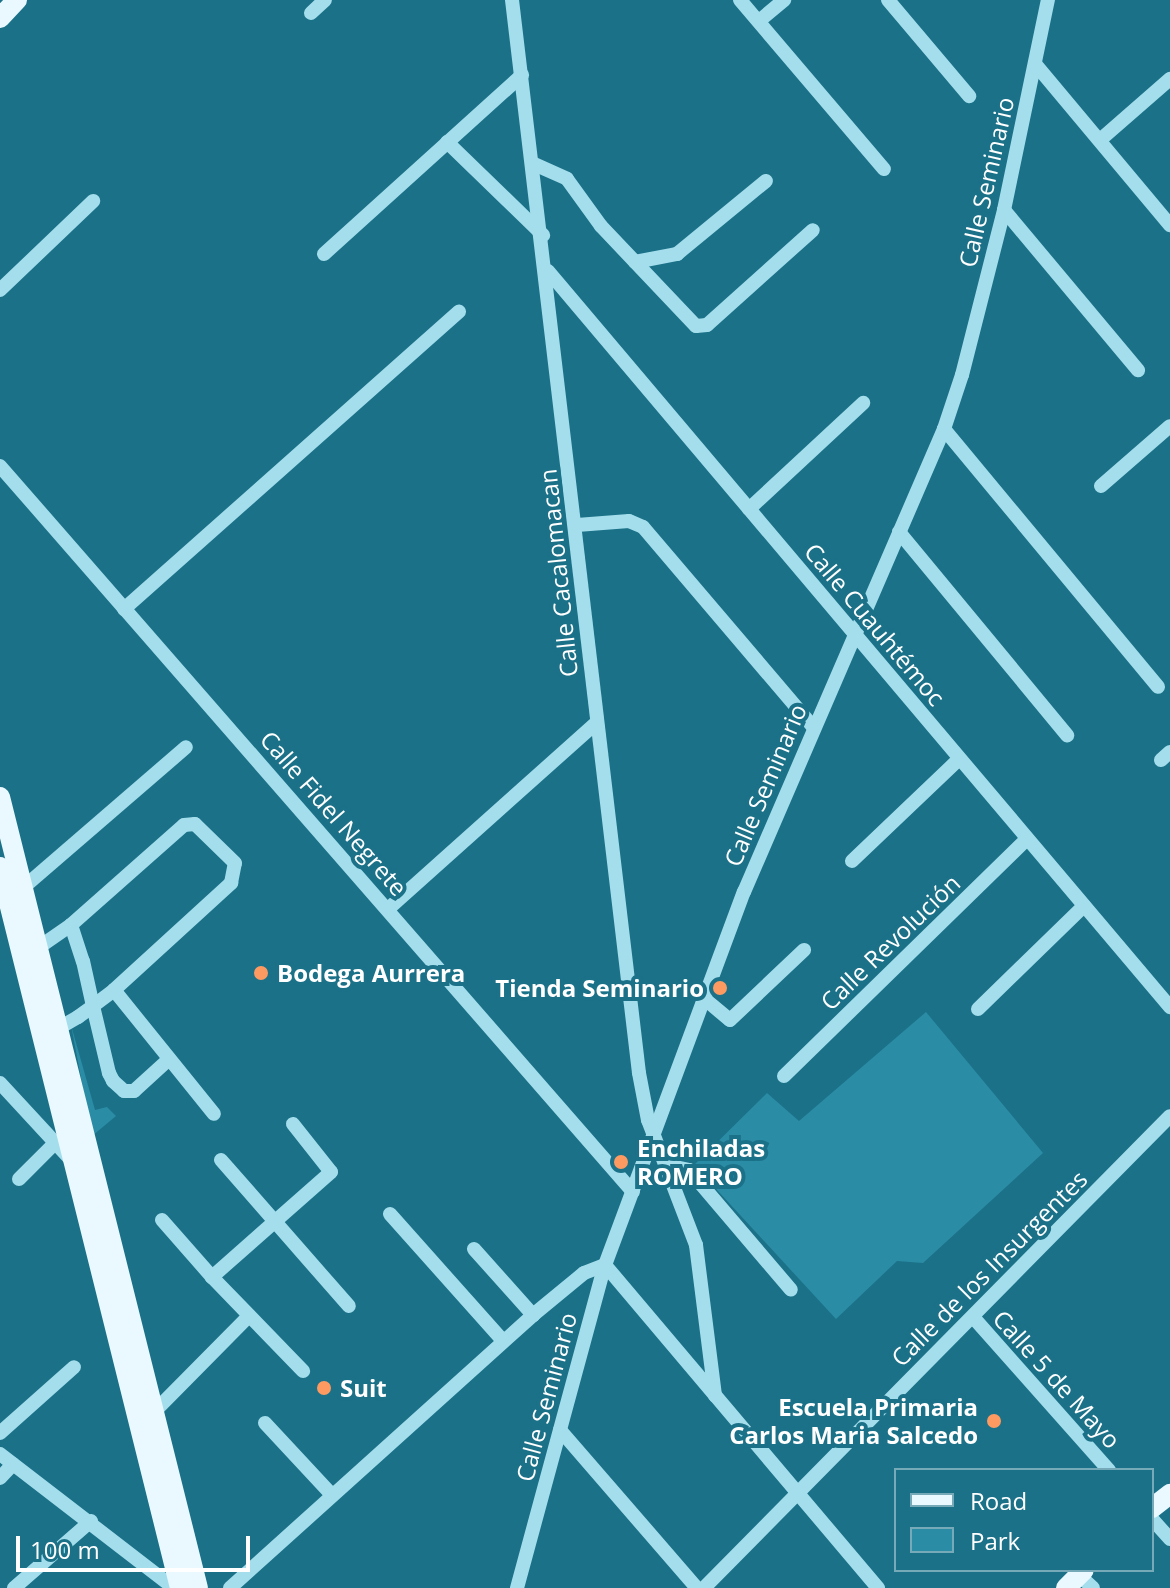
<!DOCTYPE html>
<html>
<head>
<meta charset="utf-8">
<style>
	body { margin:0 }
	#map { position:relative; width:1170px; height:1588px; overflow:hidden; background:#1b7188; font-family:"Open Sans",sans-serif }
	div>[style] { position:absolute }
	.green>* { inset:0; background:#2b8ca5 }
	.minor>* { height:14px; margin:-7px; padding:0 7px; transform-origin:7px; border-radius:7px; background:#a4deec }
	.major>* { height:20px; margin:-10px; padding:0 10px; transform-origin:10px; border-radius:10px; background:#e9f9ff }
	.dots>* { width:22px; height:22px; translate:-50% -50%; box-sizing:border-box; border:4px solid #1b7188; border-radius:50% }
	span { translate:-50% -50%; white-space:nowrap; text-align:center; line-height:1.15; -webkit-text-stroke:8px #1b7188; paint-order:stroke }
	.street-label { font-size:24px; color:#fff }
	.poi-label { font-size:24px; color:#fff; font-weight:700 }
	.left { translate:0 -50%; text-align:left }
	.right { translate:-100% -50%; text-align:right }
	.legend { position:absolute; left:894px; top:1468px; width:260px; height:104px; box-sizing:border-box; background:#1b7188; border:2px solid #76aab8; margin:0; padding:10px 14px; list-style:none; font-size:24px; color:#fff }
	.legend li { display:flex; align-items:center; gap:16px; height:40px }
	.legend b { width:40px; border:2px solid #76aab8 }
	.scale { position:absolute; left:16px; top:1536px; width:234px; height:36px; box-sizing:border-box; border:4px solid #fff; border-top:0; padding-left:10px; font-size:24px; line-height:28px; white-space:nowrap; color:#fff; -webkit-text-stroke:6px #1b7188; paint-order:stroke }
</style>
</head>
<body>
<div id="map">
	<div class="green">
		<div style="clip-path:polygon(926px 1012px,1043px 1153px,923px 1263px,897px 1261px,836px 1319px,694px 1165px,767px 1093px,799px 1121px)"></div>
		<div style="clip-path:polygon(71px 1025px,95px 1110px,107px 1107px,116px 1116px,92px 1136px)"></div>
	</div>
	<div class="minor">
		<div style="left:512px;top:0;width:1080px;rotate:83.25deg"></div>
		<div style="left:639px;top:1073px;width:48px;rotate:79.2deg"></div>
		<div style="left:648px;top:1120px;width:134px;rotate:69deg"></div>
		<div style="left:696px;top:1245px;width:152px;rotate:82.8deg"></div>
		<div style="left:740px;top:0;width:222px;rotate:49.6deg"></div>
		<div style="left:888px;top:0;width:126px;rotate:49.8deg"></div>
		<div style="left:311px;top:13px;width:19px;rotate:-43deg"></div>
		<div style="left:759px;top:21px;width:33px;rotate:-40deg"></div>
		<div style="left:1036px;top:65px;width:209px;rotate:50.1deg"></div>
		<div style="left:1100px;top:140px;width:93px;rotate:-41.1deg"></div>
		<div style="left:447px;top:142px;width:134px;rotate:44.1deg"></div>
		<div style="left:534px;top:164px;width:36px;rotate:24deg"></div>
		<div style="left:567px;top:179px;width:58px;rotate:54.1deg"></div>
		<div style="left:601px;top:226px;width:138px;rotate:46.5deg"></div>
		<div style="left:696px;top:326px;width:11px;rotate:-5deg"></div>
		<div style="left:707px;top:325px;width:142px;rotate:-41.9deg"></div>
		<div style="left:1004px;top:210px;width:209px;rotate:50.1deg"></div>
		<div style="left:324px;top:254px;width:267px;rotate:-42.1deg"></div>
		<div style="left:635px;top:262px;width:43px;rotate:-10.8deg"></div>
		<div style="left:677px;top:254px;width:115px;rotate:-39.4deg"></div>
		<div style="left:548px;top:271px;width:964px;rotate:49.8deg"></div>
		<div style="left:0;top:290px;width:129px;rotate:-43.7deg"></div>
		<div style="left:944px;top:429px;width:335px;rotate:50.3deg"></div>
		<div style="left:0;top:466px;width:963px;rotate:48.91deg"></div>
		<div style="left:1101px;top:486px;width:91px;rotate:-41deg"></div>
		<div style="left:749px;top:509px;width:156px;rotate:-42.9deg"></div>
		<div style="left:577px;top:525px;width:52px;rotate:-4.4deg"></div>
		<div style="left:629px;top:521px;width:15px;rotate:23deg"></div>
		<div style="left:643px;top:527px;width:262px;rotate:49.6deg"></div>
		<div style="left:899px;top:532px;width:264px;rotate:50.4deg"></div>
		<div style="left:124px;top:609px;width:448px;rotate:-41.6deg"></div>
		<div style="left:1161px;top:760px;width:12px;rotate:-42deg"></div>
		<div style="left:852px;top:861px;width:148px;rotate:-43.6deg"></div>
		<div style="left:17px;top:893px;width:223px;rotate:-40.8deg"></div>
		<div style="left:388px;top:909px;width:278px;rotate:-41.8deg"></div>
		<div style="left:32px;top:952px;width:47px;rotate:-34.7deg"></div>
		<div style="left:114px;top:990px;width:159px;rotate:51.1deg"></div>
		<div style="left:706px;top:1000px;width:31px;rotate:40deg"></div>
		<div style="left:730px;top:1020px;width:102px;rotate:-43.4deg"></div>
		<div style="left:978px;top:1009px;width:148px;rotate:-44.2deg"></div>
		<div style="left:52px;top:1032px;width:30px;rotate:-30deg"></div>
		<div style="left:78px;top:1017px;width:19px;rotate:-36deg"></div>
		<div style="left:93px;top:1006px;width:26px;rotate:-37deg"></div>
		<div style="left:114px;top:990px;width:159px;rotate:-42.4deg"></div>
		<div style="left:231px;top:883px;width:20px;rotate:-79deg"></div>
		<div style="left:235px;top:863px;width:56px;rotate:-135.7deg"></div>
		<div style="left:195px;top:824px;width:11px;rotate:175deg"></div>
		<div style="left:184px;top:825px;width:151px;rotate:138.5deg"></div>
		<div style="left:71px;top:925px;width:38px;rotate:72deg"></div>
		<div style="left:83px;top:961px;width:46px;rotate:77.5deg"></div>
		<div style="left:93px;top:1006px;width:69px;rotate:76.6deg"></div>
		<div style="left:109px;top:1073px;width:9px;rotate:63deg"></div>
		<div style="left:113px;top:1081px;width:15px;rotate:42deg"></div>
		<div style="left:124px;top:1091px;width:10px"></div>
		<div style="left:134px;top:1091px;width:47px;rotate:-42.4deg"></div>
		<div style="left:784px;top:1076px;width:339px;rotate:-44.3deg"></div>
		<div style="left:0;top:1083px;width:108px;rotate:47.3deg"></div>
		<div style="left:293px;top:1124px;width:61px;rotate:51.6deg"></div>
		<div style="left:331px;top:1172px;width:159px;rotate:138.6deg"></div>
		<div style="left:212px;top:1277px;width:131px;rotate:45.9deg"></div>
		<div style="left:221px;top:1160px;width:194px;rotate:48.8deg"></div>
		<div style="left:666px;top:1165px;width:24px;rotate:12deg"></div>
		<div style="left:689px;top:1170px;width:157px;rotate:49.6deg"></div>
		<div style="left:19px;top:1179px;width:49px;rotate:-45deg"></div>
		<div style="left:390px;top:1214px;width:170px;rotate:48.3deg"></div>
		<div style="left:162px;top:1220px;width:76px;rotate:48.7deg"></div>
		<div style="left:474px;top:1249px;width:89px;rotate:48.2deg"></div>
		<div style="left:605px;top:1265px;width:423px;rotate:49.8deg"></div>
		<div style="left:973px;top:1317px;width:205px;rotate:48.4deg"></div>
		<div style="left:151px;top:1415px;width:139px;rotate:-45.3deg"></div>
		<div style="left:265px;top:1423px;width:96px;rotate:47.1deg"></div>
		<div style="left:560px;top:1430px;width:209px;rotate:49.1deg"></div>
		<div style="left:0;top:1433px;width:99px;rotate:-41.7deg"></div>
		<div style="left:0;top:1454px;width:220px;rotate:37.6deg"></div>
		<div style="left:0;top:1478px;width:19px;rotate:-47deg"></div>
		<div style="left:1152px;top:1519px;width:27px;rotate:48deg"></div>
		<div style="left:1079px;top:1575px;width:19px;rotate:43deg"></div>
		<div style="left:14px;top:1588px;width:102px;rotate:-41deg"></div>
		<div style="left:230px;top:1588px;width:408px;rotate:-42deg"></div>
		<div style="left:533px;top:1315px;width:66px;rotate:-39.5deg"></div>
		<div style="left:584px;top:1273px;width:22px;rotate:-21deg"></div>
		<div style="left:517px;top:1588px;width:335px;rotate:-74.8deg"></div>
		<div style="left:605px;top:1265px;width:398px;rotate:-69.6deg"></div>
		<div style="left:744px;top:892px;width:504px;rotate:-66.64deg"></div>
		<div style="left:944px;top:429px;width:57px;rotate:-71.6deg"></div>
		<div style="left:962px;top:375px;width:170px;rotate:-75.7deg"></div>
		<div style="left:1004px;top:210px;width:215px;rotate:-78.2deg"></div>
		<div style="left:704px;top:1588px;width:663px;rotate:-45.37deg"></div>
	</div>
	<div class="major">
		<div style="left:0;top:18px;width:25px;rotate:-47deg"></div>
		<div style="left:0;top:797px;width:815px;rotate:75.95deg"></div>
		<div style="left:0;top:867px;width:743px;rotate:75.98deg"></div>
		<div style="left:1152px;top:1508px;width:23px;rotate:-38deg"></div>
		<div style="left:1066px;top:1588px;width:25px;rotate:-45deg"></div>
	</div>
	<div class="dots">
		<div style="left:261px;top:973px;background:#fd9a61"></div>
		<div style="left:720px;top:988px;background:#fd9a61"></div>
		<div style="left:621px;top:1162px;background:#fd9a61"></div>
		<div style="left:324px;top:1388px;background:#fd9a61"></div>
		<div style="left:994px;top:1421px;background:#fd9a61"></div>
	</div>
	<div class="street-label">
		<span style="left:986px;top:182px;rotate:-77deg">Calle Seminario</span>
		<span style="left:558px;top:573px;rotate:-96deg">Calle Cacalomacan</span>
		<span style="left:875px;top:624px;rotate:50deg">Calle Cuauhtémoc</span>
		<span style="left:765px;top:785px;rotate:-67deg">Calle Seminario</span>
		<span style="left:334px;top:813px;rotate:49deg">Calle Fidel Negrete</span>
		<span style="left:890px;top:942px;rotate:-44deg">Calle Revolución</span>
		<span style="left:989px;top:1268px;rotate:-45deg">Calle de los Insurgentes</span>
		<span style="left:1057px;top:1379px;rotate:48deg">Calle 5 de Mayo</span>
		<span style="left:546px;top:1397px;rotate:-75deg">Calle Seminario</span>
	</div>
	<div class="poi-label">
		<span class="left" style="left:277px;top:973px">Bodega Aurrera</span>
		<span class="right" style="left:704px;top:988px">Tienda Seminario</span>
		<span class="left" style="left:637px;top:1162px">Enchiladas<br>ROMERO</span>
		<span class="left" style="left:340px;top:1388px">Suit</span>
		<span class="right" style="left:978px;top:1421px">Escuela Primaria<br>Carlos Maria Salcedo</span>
	</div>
	<ul class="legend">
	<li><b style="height:10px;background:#e9f9ff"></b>Road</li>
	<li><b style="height:22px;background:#2b8ca5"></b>Park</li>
	</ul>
	<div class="scale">100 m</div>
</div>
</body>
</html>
